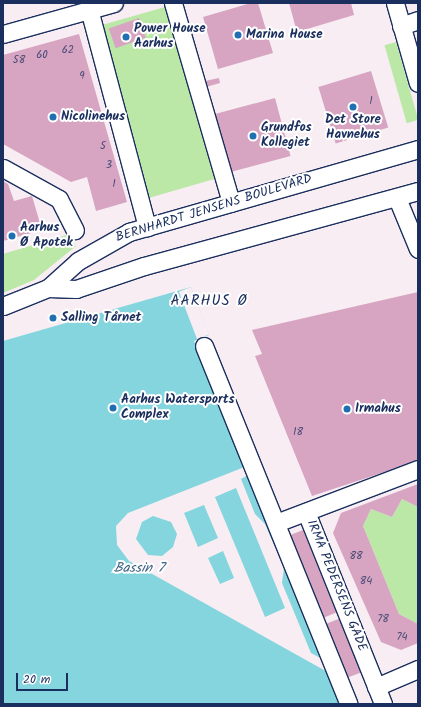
<!DOCTYPE html>
<html>
<head>
<meta charset="utf-8">
<style>
	body { margin:0 }
	#map { position:relative; width:421px; height:707px; overflow:hidden; background:#f7edf3; font-family:Kalam,sans-serif }
	div>[style] { position:absolute }
	.green>* { inset:0; background:#bbe8a6; transform-origin:0 0 }
	.water>* { inset:0; background:#84d5dd }
	.pier>* { inset:0; background:#f7edf3; transform-origin:0 0 }
	.building>* { inset:0; background:#d7a5c2; transform-origin:0 0 }
	.roads { filter:drop-shadow(1px 0 #1b2f5e) drop-shadow(-1px 0 #1b2f5e) drop-shadow(0 1px #1b2f5e) drop-shadow(0 -1px #1b2f5e) }
	.minor>* { height:17px; margin:-8.5px; padding:0 8.5px; transform-origin:8.5px; border-radius:8.5px; background:#fff }
	.dots>* { width:11px; height:11px; translate:-50% -50%; box-sizing:border-box; border:2px solid #fff; border-radius:50% }
	span { translate:-50% -50%; white-space:nowrap; text-align:center; line-height:1.15; -webkit-text-stroke:4px #fff; paint-order:stroke }
	.number-label { font-size:11px; color:#4a4c77 }
	.number-label span { -webkit-text-stroke-width:0 }
	.poi-label { font-size:13px; color:#1b2f5e; font-weight:700 }
	.left { translate:0 -50%; text-align:left }
	.street-label { font-size:13px; color:#1b2f5e }
	.water-label { font-size:14px; color:#3a6184; font-style:italic }
	.quarter-label { font-size:15px; color:#1b2f5e; letter-spacing:1px }
	.frame { position:absolute; inset:0; border:4px solid #1b2f5e; pointer-events:none }
	.scale { position:absolute; left:16px; top:673px; width:52px; height:18px; box-sizing:border-box; border:2px solid #1b2f5e; border-top:0; padding-left:5px; font-size:12px; line-height:14px; white-space:nowrap; color:#1b2f5e; -webkit-text-stroke:3px #fff; paint-order:stroke }
</style>
</head>
<body>
<div id="map">
	<div class="green">
		<div style="left:165px;top:7px;width:179px;height:71px;rotate:74deg"></div>
		<div style="left:396px;top:42px;width:81px;height:12px;rotate:74deg"></div>
		<div style="clip-path:polygon(66px 235px,76px 246px,34px 280px,3px 293px,3px 254px)"></div>
		<div style="clip-path:polygon(402px 499px,418px 507px,418px 624px,399px 614px,363px 526px,371px 509px,392px 517px)"></div>
	</div>
	<div class="water">
		<div style="clip-path:polygon(191px 287px,209px 335px,194px 341px,342px 704px,3px 704px,3px 341px)"></div>
	</div>
	<div class="pier">
		<div style="left:191px;top:287px;width:51px;height:13px;rotate:69deg"></div>
		<div style="clip-path:polygon(evenodd,247px 466px,250px 474px,241px 479px,255px 514px,265px 524px,284px 568px,282px 583px,311px 653px,326px 661px,331px 674px,129px 561px,117px 545px,116px 526px,128px 513px,247px 466px,236px 488px,285px 608px,265px 617px,215px 497px,236px 488px,247px 466px,204px 505px,218px 538px,198px 547px,184px 513px,204px 505px,247px 466px,153px 516px,171px 522px,177px 534px,173px 547px,162px 556px,148px 555px,136px 539px,142px 522px,153px 516px,247px 466px,223px 551px,234px 578px,220px 584px,208px 558px,223px 551px)"></div>
	</div>
	<div class="building">
		<div style="clip-path:polygon(251px 3px,258px 3px,273px 53px,218px 69px,203px 17px)"></div>
		<div style="clip-path:polygon(289px 3px,351px 3px,354px 15px,297px 32px)"></div>
		<div style="left:139px;top:18px;width:21px;height:32px;rotate:71deg"></div>
		<div style="clip-path:polygon(79px 34px,127px 202px,96px 211px,87px 177px,71px 182px,3px 144px,3px 55px)"></div>
		<div style="left:371px;top:71px;width:59px;height:55px;rotate:73deg"></div>
		<div style="clip-path:polygon(219px 78px,220px 83px,206px 87px,205px 81px)"></div>
		<div style="left:275px;top:98px;width:60px;height:63px;rotate:75deg"></div>
		<div style="clip-path:polygon(3px 181px,8px 184px,14px 201px,32px 196px,42px 230px,3px 241px)"></div>
		<div style="clip-path:polygon(418px 292px,418px 461px,312px 496px,255px 356px,262px 354px,252px 330px)"></div>
		<div style="clip-path:polygon(418px 484px,418px 507px,402px 499px,392px 517px,371px 509px,363px 526px,399px 614px,418px 624px,418px 643px,401px 650px,381px 642px,333px 533px,341px 513px)"></div>
		<div style="left:303px;top:530px;width:89px;height:17px;rotate:68deg"></div>
		<div style="left:341px;top:618px;width:58px;height:18px;rotate:69deg"></div>
	</div>
	<div class="roads">
		<div class="minor">
			<div style="left:173px;top:3px;width:208px;rotate:73.8deg"></div>
			<div style="left:395px;top:3px;width:83px;rotate:74deg"></div>
			<div style="left:89px;top:9px;width:226px;rotate:75.1deg"></div>
			<div style="left:401px;top:26px;width:18px;rotate:-19deg"></div>
			<div style="left:3px;top:34px;width:115px;rotate:-15.6deg"></div>
			<div style="left:3px;top:168px;width:64px;rotate:29deg"></div>
			<div style="left:59px;top:199px;width:35px;rotate:63deg"></div>
			<div style="left:397px;top:198px;width:55px;rotate:67.6deg"></div>
			<div style="left:48px;top:288px;width:28px;rotate:2deg"></div>
			<div style="left:76px;top:289px;width:72px;rotate:-18.7deg"></div>
			<div style="left:144px;top:266px;width:284px;rotate:-15.3deg"></div>
			<div style="left:3px;top:306px;width:48px;rotate:-21.8deg"></div>
			<div style="left:48px;top:288px;width:40px;rotate:-42deg"></div>
			<div style="left:78px;top:261px;width:59px;rotate:-29.6deg"></div>
			<div style="left:129px;top:232px;width:301px;rotate:-16deg"></div>
			<div style="left:204px;top:346px;width:386px;rotate:68deg"></div>
			<div style="left:306px;top:512px;width:207px;rotate:68.1deg"></div>
			<div style="left:276px;top:523px;width:152px;rotate:-20.8deg"></div>
			<div style="left:376px;top:687px;width:46px;rotate:-23.2deg"></div>
		</div>
	</div>
	<div class="dots">
		<div style="left:238px;top:35px;background:#1f6fb2"></div>
		<div style="left:126px;top:37px;background:#1f6fb2"></div>
		<div style="left:353px;top:107px;background:#1f6fb2"></div>
		<div style="left:53px;top:117px;background:#1f6fb2"></div>
		<div style="left:253px;top:136px;background:#1f6fb2"></div>
		<div style="left:12px;top:236px;background:#1f6fb2"></div>
		<div style="left:53px;top:318px;background:#1f6fb2"></div>
		<div style="left:113px;top:408px;background:#1f6fb2"></div>
		<div style="left:347px;top:409px;background:#1f6fb2"></div>
	</div>
	<div class="number-label">
		<span style="left:68px;top:50px">62</span>
		<span style="left:42px;top:55px">60</span>
		<span style="left:19px;top:60px">58</span>
		<span style="left:82px;top:76px">9</span>
		<span style="left:371px;top:101px">1</span>
		<span style="left:103px;top:146px">5</span>
		<span style="left:109px;top:165px">3</span>
		<span style="left:114px;top:184px">1</span>
		<span style="left:298px;top:432px">18</span>
		<span style="left:356px;top:556px">88</span>
		<span style="left:366px;top:581px">84</span>
		<span style="left:383px;top:619px">78</span>
		<span style="left:402px;top:637px">74</span>
	</div>
	<div class="poi-label">
		<span class="left" style="left:134px;top:37px">Power House<br>Aarhus</span>
		<span class="left" style="left:246px;top:35px">Marina House</span>
		<span class="left" style="left:61px;top:117px">Nicolinehus</span>
		<span style="left:353px;top:128px">Det Store<br>Havnehus</span>
		<span class="left" style="left:261px;top:136px">Grundfos<br>Kollegiet</span>
		<span class="left" style="left:20px;top:236px">Aarhus<br>Ø Apotek</span>
		<span class="left" style="left:61px;top:318px">Salling Tårnet</span>
		<span class="left" style="left:121px;top:408px">Aarhus Watersports<br>Complex</span>
		<span class="left" style="left:355px;top:409px">Irmahus</span>
	</div>
	<div class="street-label">
		<span style="left:214px;top:209px;rotate:-17deg">BERNHARDT JENSENS BOULEVARD</span>
		<span style="left:336px;top:586px;rotate:68deg">IRMA PEDERSENS GADE</span>
	</div>
	<div class="water-label">
		<span style="left:139px;top:568px">Bassin 7</span>
	</div>
	<div class="quarter-label">
		<span style="left:209px;top:302px">AARHUS Ø</span>
	</div>
	<div class="frame"></div>
	<div class="scale">20 m</div>
</div>
</body>
</html>
